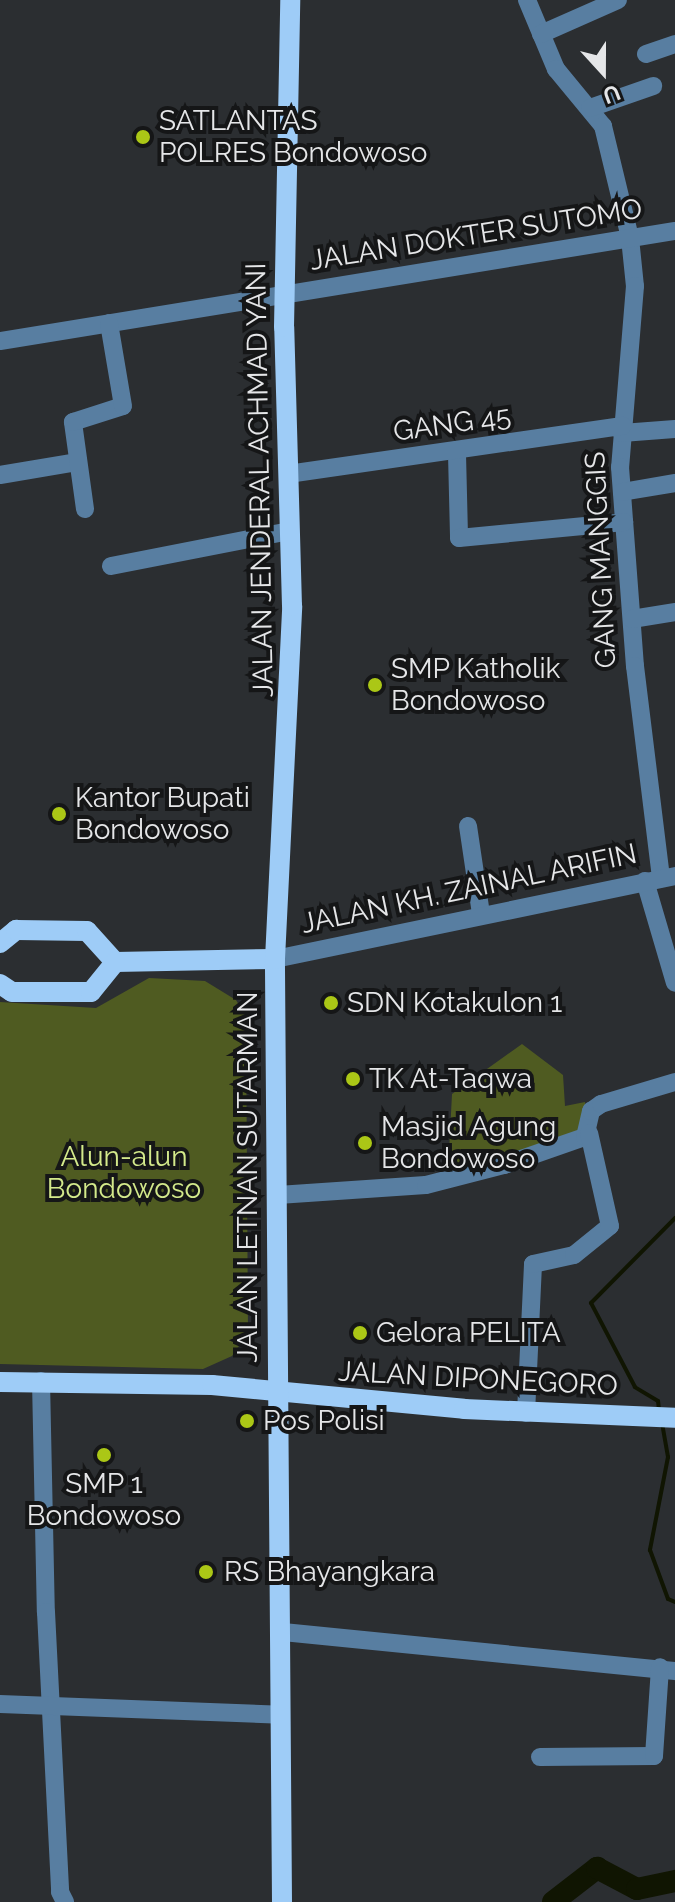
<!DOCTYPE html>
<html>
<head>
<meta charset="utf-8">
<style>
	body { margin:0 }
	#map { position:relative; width:675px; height:1902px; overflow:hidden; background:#2b2e31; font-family:Raleway,sans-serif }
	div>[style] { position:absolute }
	.green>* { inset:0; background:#4f5b21 }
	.stream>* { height:4px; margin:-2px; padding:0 2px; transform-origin:2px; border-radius:2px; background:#101502 }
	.river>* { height:22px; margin:-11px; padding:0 11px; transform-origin:11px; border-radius:11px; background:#101502 }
	.minor>* { height:18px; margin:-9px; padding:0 9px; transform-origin:9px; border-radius:9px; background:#587ea1 }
	.major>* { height:20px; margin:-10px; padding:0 10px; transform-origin:10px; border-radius:10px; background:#9eccf7 }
	.dots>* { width:22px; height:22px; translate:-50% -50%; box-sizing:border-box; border:4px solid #151617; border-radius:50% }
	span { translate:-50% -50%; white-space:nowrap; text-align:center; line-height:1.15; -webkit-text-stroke:8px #151617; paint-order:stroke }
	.poi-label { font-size:28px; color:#e5e6e8 }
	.left { translate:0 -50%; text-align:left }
	.street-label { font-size:28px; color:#e5e6e8 }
	.park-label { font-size:28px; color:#d4ea8b }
	.north { position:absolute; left:563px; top:32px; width:80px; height:80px; -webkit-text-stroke:6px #151617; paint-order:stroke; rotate:159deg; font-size:22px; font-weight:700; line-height:32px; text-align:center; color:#e5e6e8 }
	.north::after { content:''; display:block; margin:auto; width:28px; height:36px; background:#e5e6e8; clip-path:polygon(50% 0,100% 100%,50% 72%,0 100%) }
</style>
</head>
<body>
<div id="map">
	<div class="green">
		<div style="clip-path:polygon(149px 978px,205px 981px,236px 1000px,246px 1017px,248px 1333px,232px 1356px,203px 1369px,0 1364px,0 1002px,96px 1008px)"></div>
		<div style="clip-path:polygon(522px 1044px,563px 1075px,565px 1106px,585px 1102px,587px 1127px,521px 1159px,448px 1171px,452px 1094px)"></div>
	</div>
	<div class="stream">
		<div style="left:659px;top:1410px;width:9px;rotate:-96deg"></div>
		<div style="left:658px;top:1401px;width:27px;rotate:-149deg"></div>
		<div style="left:635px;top:1387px;width:95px;rotate:-117.6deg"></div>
		<div style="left:591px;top:1303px;width:120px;rotate:-45.3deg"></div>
		<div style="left:662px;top:1423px;width:35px;rotate:80deg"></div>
		<div style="left:668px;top:1457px;width:95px;rotate:101deg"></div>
		<div style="left:650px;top:1550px;width:52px;rotate:69.8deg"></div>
		<div style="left:668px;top:1599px;width:8px;rotate:23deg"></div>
	</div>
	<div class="river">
		<div style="left:553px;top:1902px;width:56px;rotate:-37.7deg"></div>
		<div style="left:597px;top:1868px;width:45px;rotate:27.7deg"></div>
		<div style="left:637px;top:1889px;width:39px;rotate:-12deg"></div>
	</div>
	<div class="minor">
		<div style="left:527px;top:0;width:75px;rotate:67.2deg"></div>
		<div style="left:556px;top:69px;width:74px;rotate:50.5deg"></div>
		<div style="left:603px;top:126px;width:115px;rotate:76.4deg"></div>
		<div style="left:630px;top:238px;width:48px;rotate:84.1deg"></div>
		<div style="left:635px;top:286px;width:182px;rotate:94.7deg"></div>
		<div style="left:620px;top:467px;width:200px;rotate:85.7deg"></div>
		<div style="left:635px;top:666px;width:214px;rotate:83deg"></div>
		<div style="left:541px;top:34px;width:84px;rotate:-23.8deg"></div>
		<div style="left:646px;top:54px;width:31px;rotate:-19deg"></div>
		<div style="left:590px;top:108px;width:67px;rotate:-19.2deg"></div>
		<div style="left:0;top:341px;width:684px;rotate:-9.26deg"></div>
		<div style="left:622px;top:433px;width:53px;rotate:-4.3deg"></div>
		<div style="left:457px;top:454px;width:84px;rotate:88.6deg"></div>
		<div style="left:459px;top:538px;width:166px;rotate:-5.5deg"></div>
		<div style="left:288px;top:474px;width:338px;rotate:-8.2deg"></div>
		<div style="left:0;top:475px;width:79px;rotate:-9.5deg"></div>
		<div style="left:622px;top:492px;width:54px;rotate:-9.6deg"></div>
		<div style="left:85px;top:509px;width:88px;rotate:-97.9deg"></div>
		<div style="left:73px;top:422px;width:52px;rotate:-17.7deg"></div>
		<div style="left:123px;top:406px;width:84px;rotate:-99.6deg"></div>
		<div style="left:111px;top:566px;width:182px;rotate:-11.1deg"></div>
		<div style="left:632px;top:619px;width:44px;rotate:-9.2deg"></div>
		<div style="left:468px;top:826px;width:89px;rotate:81.6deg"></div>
		<div style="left:645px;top:881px;width:106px;rotate:73.6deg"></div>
		<div style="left:275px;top:959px;width:409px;rotate:-11.7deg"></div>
		<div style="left:278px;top:1195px;width:148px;rotate:-3.9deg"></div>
		<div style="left:426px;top:1185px;width:81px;rotate:-14.4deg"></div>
		<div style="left:504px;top:1165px;width:86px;rotate:-19.1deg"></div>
		<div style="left:585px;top:1137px;width:27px;rotate:-77deg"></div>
		<div style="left:591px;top:1111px;width:12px;rotate:-35deg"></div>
		<div style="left:601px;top:1104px;width:77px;rotate:-16.6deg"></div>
		<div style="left:41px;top:1381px;width:231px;rotate:88.8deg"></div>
		<div style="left:46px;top:1612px;width:280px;rotate:87.1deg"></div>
		<div style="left:60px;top:1892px;width:11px;rotate:63deg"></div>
		<div style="left:526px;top:1413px;width:149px;rotate:-87.3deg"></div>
		<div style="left:533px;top:1264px;width:42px;rotate:-12.4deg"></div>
		<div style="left:574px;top:1255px;width:46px;rotate:-38.9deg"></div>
		<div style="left:610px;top:1226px;width:95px;rotate:-102.7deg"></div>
		<div style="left:283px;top:1632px;width:394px;rotate:5.7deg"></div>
		<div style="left:0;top:1704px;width:281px;rotate:2.2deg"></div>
		<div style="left:540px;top:1757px;width:114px;rotate:-0.5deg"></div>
		<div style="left:654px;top:1756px;width:89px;rotate:-86.1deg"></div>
	</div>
	<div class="major">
		<div style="left:0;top:943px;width:21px;rotate:-39deg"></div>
		<div style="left:16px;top:930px;width:71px;rotate:0.8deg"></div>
		<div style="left:87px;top:931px;width:42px;rotate:47.9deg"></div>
		<div style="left:115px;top:962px;width:160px;rotate:-1.1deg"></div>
		<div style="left:0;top:984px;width:14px;rotate:34deg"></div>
		<div style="left:12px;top:992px;width:79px"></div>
		<div style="left:91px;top:992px;width:38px;rotate:-51deg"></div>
		<div style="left:0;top:1382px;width:212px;rotate:0.8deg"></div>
		<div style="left:212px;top:1385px;width:253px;rotate:5.4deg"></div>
		<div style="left:464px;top:1409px;width:211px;rotate:2.4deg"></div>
		<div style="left:282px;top:1902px;width:943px;rotate:-90.43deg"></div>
		<div style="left:275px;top:959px;width:353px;rotate:-87.2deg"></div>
		<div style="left:292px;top:606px;width:279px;rotate:-91.6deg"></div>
		<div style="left:284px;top:327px;width:327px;rotate:-88.9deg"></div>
	</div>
	<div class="dots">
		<div style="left:143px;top:137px;background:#abc716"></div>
		<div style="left:375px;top:685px;background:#abc716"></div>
		<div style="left:59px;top:814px;background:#abc716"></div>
		<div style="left:331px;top:1003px;background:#abc716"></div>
		<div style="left:353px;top:1079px;background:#abc716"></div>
		<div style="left:365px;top:1143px;background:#abc716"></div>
		<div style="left:360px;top:1333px;background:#abc716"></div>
		<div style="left:247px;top:1421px;background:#abc716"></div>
		<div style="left:104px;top:1455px;background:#abc716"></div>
		<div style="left:206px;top:1572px;background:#abc716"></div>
	</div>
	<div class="poi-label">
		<span class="left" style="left:159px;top:137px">SATLANTAS<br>POLRES Bondowoso</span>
		<span class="left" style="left:391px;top:685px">SMP Katholik<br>Bondowoso</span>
		<span class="left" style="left:75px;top:814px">Kantor Bupati<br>Bondowoso</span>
		<span class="left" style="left:347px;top:1003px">SDN Kotakulon 1</span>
		<span class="left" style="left:369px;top:1079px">TK At-Taqwa</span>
		<span class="left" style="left:381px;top:1143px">Masjid Agung<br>Bondowoso</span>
		<span class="left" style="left:376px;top:1333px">Gelora PELITA</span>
		<span class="left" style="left:263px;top:1421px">Pos Polisi</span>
		<span style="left:104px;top:1500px">SMP 1<br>Bondowoso</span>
		<span class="left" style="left:224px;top:1572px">RS Bhayangkara</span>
	</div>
	<div class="street-label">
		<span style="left:476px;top:235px;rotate:-9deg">JALAN DOKTER SUTOMO</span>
		<span style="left:452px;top:424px;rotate:-8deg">GANG 45</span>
		<span style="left:260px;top:480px;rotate:-91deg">JALAN JENDERAL ACHMAD YANI</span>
		<span style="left:601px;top:560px;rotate:-93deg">GANG MANGGIS</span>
		<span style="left:469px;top:889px;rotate:-12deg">JALAN KH. ZAINAL ARIFIN</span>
		<span style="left:248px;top:1177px;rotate:-90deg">JALAN LETNAN SUTARMAN</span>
		<span style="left:478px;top:1379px;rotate:3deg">JALAN DIPONEGORO</span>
	</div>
	<div class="park-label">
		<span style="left:124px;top:1173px">Alun-alun<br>Bondowoso</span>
	</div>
	<div class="north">U</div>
</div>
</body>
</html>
